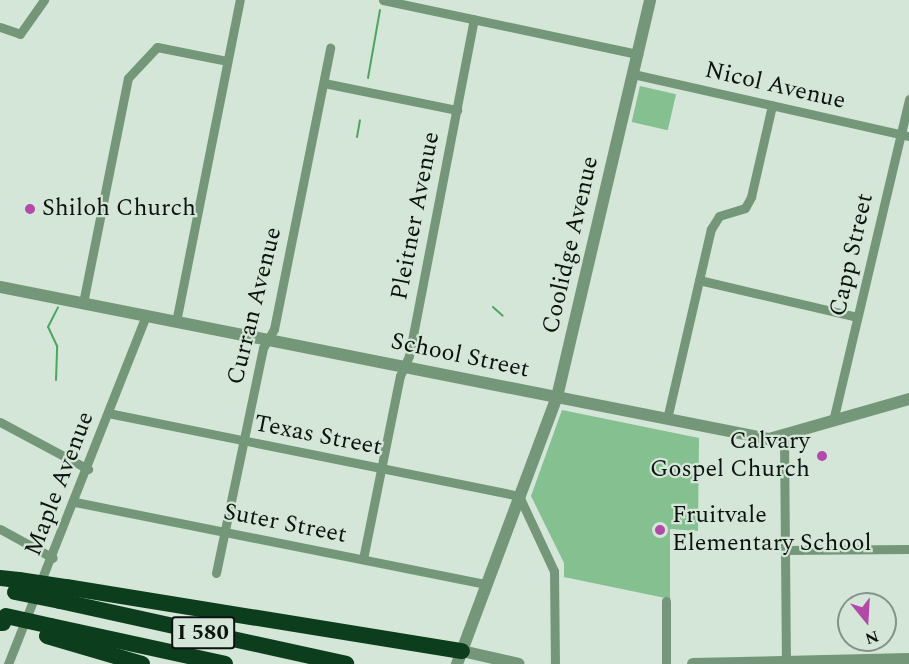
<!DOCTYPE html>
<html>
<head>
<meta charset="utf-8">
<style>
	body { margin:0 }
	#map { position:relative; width:909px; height:664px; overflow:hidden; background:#d4e6d7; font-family:Spectral,serif }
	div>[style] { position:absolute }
	.green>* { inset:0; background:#84c090; transform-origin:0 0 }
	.stream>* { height:2px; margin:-1px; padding:0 1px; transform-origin:1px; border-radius:1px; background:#4da564 }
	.minor>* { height:9px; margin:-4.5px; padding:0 4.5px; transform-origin:4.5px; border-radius:4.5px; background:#74977a }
	.tertiary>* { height:12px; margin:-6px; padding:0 6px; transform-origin:6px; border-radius:6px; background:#74977a }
	.motorway>* { height:16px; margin:-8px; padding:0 8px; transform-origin:8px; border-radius:8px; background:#0c3d1c }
	.motorway-bridge>* { height:16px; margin:-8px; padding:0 8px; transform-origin:8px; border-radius:8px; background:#0c3d1c }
	.dots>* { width:16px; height:16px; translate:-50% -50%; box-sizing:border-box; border:3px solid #d4e6d7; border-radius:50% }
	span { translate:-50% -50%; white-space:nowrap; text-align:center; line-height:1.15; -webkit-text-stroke:4.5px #d4e6d7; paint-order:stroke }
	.shield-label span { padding:2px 4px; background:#d4e6d7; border:2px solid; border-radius:4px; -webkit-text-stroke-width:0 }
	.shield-label { font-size:22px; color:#0c130e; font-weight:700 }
	.street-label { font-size:24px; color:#0c130e }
	.poi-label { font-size:24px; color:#0c130e }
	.left { translate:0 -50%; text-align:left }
	.right { translate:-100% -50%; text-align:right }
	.north { position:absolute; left:837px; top:592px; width:60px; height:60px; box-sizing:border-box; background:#d4e6d7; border:2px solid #849287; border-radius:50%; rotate:162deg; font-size:16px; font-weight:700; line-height:24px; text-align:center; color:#0c130e }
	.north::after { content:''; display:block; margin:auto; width:21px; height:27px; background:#b249ab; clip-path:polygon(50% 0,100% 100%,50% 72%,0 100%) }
</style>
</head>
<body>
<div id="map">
	<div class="green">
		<div style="left:640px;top:86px;width:37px;height:37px;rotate:13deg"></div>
		<div style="clip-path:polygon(562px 410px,699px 438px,698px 531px,670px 529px,670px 599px,564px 577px,564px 563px,531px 496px)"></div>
	</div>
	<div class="stream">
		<div style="left:368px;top:78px;width:69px;rotate:-80deg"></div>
		<div style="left:357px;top:137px;width:17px;rotate:-80deg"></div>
		<div style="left:493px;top:307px;width:13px;rotate:42deg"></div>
		<div style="left:56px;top:380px;width:34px;rotate:-88deg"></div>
		<div style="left:57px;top:346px;width:21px;rotate:-115deg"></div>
		<div style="left:48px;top:327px;width:22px;rotate:-63deg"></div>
	</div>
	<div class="minor">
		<div style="left:383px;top:0;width:261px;rotate:12deg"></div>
		<div style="left:0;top:27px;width:21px;rotate:19deg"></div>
		<div style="left:20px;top:34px;width:42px;rotate:-54.8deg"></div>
		<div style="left:633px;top:74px;width:283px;rotate:12.7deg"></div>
		<div style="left:324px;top:83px;width:136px;rotate:11.5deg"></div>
		<div style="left:699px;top:280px;width:162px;rotate:13.2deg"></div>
		<div style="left:83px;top:303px;width:229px;rotate:-78.7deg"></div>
		<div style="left:128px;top:78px;width:42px;rotate:-46.9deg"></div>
		<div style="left:157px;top:47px;width:71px;rotate:11.3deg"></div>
		<div style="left:176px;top:322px;width:328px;rotate:-78.8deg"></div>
		<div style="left:108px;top:413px;width:419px;rotate:11.4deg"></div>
		<div style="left:519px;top:496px;width:83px;rotate:65deg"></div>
		<div style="left:554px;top:571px;width:93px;rotate:89.4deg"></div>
		<div style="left:667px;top:419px;width:195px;rotate:-77deg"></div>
		<div style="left:711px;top:229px;width:15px;rotate:-58deg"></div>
		<div style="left:719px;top:216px;width:27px;rotate:-17deg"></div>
		<div style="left:745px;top:208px;width:13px;rotate:-61deg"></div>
		<div style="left:751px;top:197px;width:94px;rotate:-77.1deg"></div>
		<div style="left:833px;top:421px;width:331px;rotate:-76.7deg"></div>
		<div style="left:0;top:422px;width:100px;rotate:28.1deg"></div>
		<div style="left:784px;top:437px;width:227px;rotate:89.5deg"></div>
		<div style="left:75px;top:502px;width:419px;rotate:11.3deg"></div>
		<div style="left:0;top:529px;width:60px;rotate:28.7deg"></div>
		<div style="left:785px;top:550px;width:124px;rotate:-0.5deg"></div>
		<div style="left:363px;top:559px;width:187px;rotate:-78.6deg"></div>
		<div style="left:400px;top:376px;width:22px;rotate:-66deg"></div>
		<div style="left:409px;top:356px;width:343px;rotate:-79.1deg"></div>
		<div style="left:216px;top:573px;width:230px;rotate:-78.2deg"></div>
		<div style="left:263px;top:348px;width:22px;rotate:-60deg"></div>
		<div style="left:274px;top:329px;width:287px;rotate:-78.7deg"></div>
		<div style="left:666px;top:601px;width:63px;rotate:90deg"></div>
		<div style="left:8px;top:664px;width:374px;rotate:-68.4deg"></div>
	</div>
	<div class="tertiary">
		<div style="left:0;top:287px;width:784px;rotate:11.18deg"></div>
		<div style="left:769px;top:439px;width:146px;rotate:-15.9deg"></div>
		<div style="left:462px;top:651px;width:58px;rotate:12.8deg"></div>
		<div style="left:457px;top:664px;width:285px;rotate:-69.5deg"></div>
		<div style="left:557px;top:397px;width:408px;rotate:-76.8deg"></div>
		<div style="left:693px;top:664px;width:216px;rotate:-1.3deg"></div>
	</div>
	<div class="motorway">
		<div style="left:0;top:578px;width:19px;rotate:6deg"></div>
		<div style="left:66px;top:587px;width:401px;rotate:9.2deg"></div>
		<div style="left:60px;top:601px;width:293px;rotate:12.4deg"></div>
		<div style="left:0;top:623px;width:3px"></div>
		<div style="left:51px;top:626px;width:178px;rotate:12.3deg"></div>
		<div style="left:47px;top:636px;width:99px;rotate:16.4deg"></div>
	</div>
	<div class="motorway-bridge">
		<div style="left:19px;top:580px;width:48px;rotate:8.5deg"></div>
		<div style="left:15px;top:592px;width:46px;rotate:11.3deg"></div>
		<div style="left:6px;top:616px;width:46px;rotate:12.5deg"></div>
	</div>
	<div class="dots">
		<div style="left:30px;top:209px;background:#b249ab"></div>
		<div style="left:822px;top:456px;background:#b249ab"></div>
		<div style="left:660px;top:530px;background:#b249ab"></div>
	</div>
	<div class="shield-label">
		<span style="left:203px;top:633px">I 580</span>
	</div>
	<div class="street-label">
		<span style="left:775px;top:86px;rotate:13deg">Nicol Avenue</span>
		<span style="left:416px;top:216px;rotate:-79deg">Pleitner Avenue</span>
		<span style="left:571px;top:245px;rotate:-77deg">Coolidge Avenue</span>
		<span style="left:852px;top:255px;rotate:-77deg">Capp Street</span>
		<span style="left:255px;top:306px;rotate:-76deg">Curran Avenue</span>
		<span style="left:460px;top:356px;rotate:12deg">School Street</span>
		<span style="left:318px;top:436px;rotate:11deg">Texas Street</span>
		<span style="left:60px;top:484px;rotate:-69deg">Maple Avenue</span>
		<span style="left:285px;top:524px;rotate:11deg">Suter Street</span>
	</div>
	<div class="poi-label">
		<span class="left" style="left:42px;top:209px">Shiloh Church</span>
		<span class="right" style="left:810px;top:456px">Calvary<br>Gospel Church</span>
		<span class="left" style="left:672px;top:530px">Fruitvale<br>Elementary School</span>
	</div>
	<div class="north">N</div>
</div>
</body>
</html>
